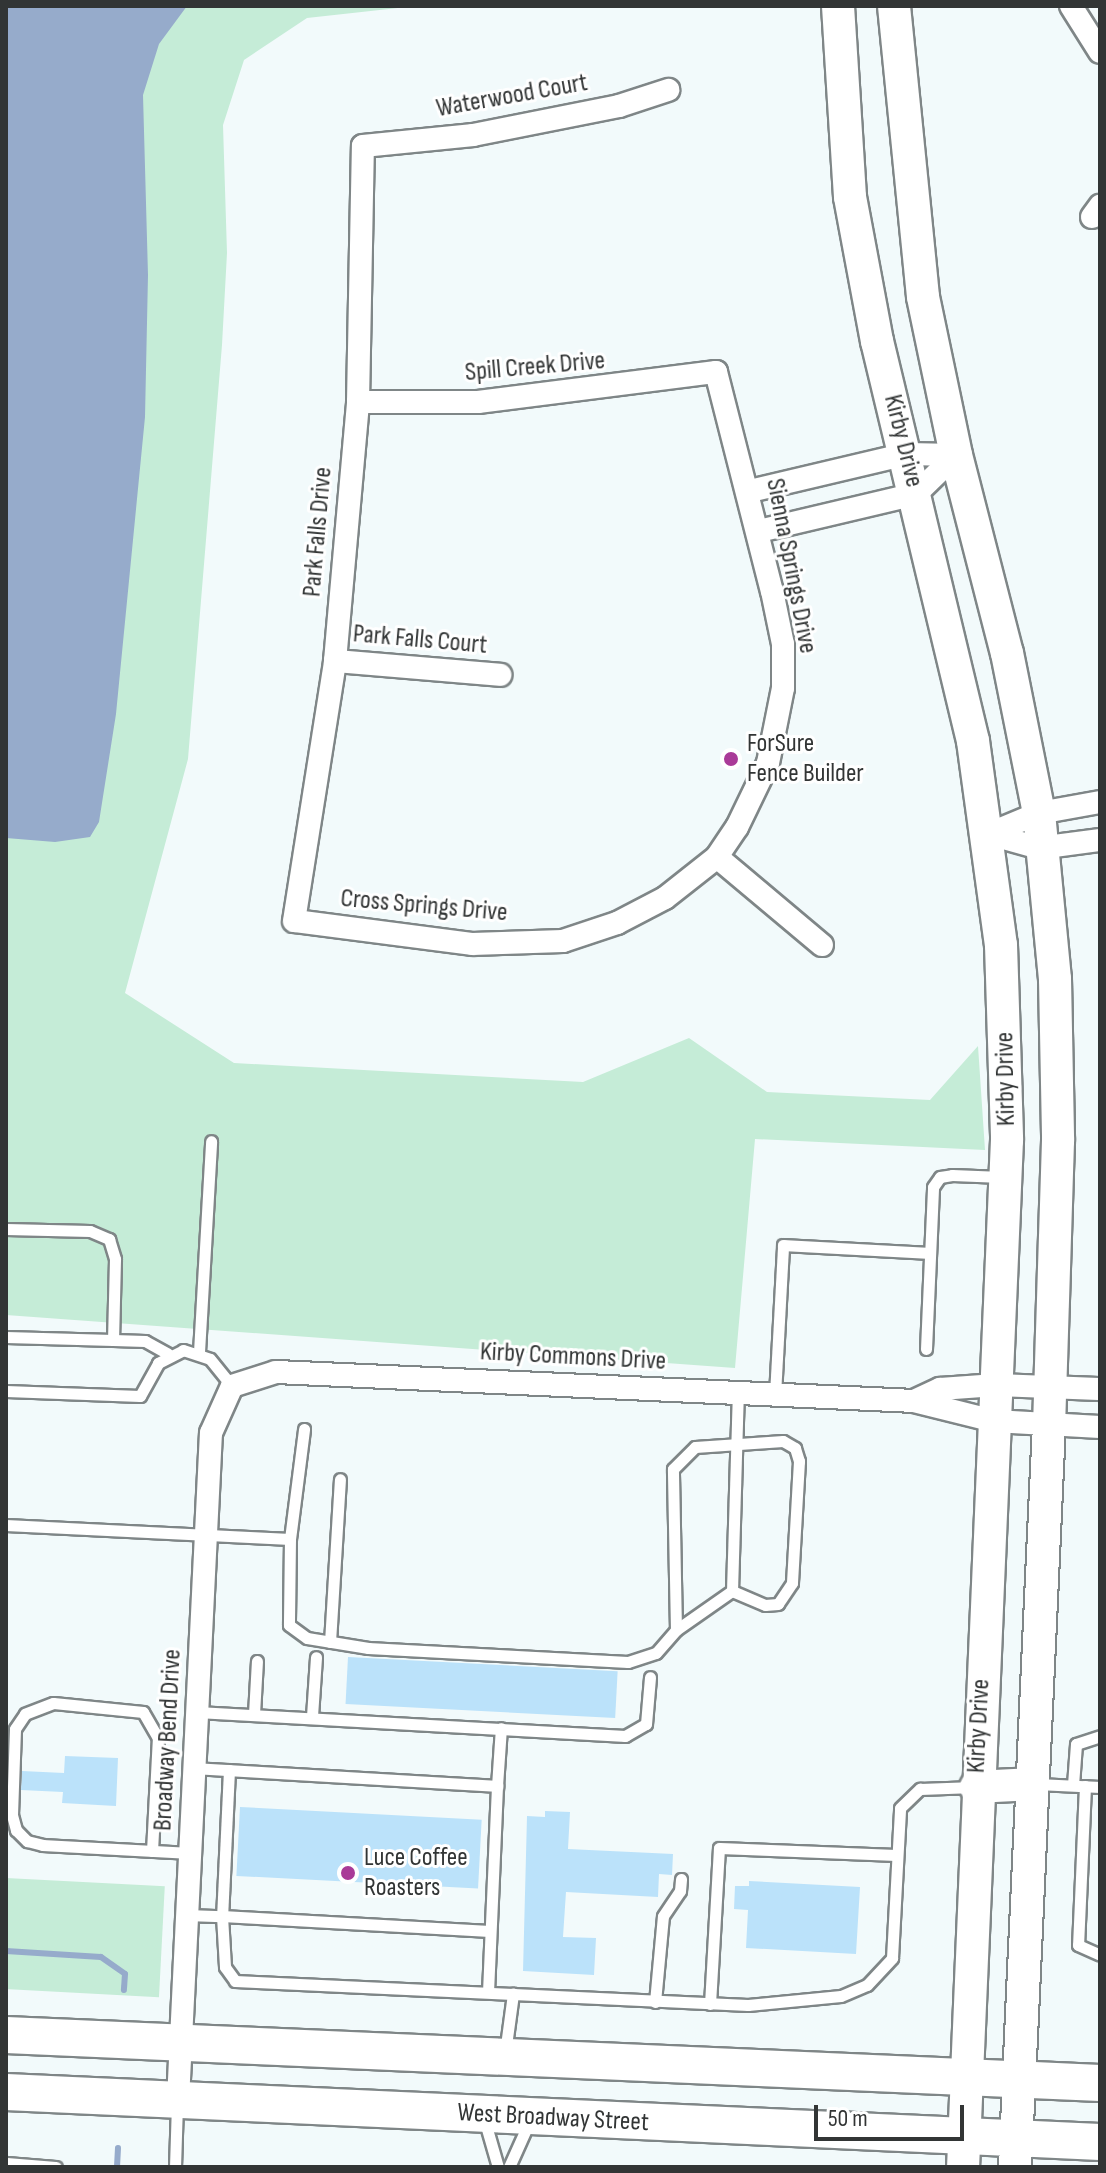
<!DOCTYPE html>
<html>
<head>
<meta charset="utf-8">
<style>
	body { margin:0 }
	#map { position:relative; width:1106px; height:2173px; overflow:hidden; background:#f2fafb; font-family:"Sofia Sans Condensed",sans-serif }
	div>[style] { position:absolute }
	.green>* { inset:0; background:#c5ecd7; transform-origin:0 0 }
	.water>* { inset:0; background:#96abcb }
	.stream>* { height:6px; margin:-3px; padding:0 3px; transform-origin:3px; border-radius:3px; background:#96abcb }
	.building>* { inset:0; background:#bbe2fa; transform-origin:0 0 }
	.roads { filter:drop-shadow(2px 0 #7f8687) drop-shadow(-2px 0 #7f8687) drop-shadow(0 2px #7f8687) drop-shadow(0 -2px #7f8687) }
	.lane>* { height:11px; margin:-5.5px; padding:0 5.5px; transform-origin:5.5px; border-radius:5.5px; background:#fff }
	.street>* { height:22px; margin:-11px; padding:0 11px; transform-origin:11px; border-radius:11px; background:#fff }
	.secondary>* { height:32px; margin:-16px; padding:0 16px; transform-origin:16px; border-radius:16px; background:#fff }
	.primary>* { height:36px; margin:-18px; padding:0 18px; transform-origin:18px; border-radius:18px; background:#fff }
	.dots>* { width:22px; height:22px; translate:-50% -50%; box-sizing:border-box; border:4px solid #fff; border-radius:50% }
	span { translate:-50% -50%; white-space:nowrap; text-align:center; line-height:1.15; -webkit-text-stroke:6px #fff; paint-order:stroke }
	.street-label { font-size:26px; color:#323535 }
	.poi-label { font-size:26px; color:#323535 }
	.left { translate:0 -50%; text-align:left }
	.frame { position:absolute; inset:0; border:8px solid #323535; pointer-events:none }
	.scale { position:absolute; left:814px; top:2105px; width:150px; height:36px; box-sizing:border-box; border:4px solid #323535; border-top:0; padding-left:10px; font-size:24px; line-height:28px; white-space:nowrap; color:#323535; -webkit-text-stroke:6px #fff; paint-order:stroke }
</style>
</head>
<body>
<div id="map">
	<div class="green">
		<div style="clip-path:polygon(6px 6px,416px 6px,307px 18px,244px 60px,223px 125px,227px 253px,222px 345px,188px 759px,125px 993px,234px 1063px,583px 1082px,689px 1038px,767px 1092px,930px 1100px,978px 1046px,985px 1150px,755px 1139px,735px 1368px,6px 1315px)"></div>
		<div style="left:6px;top:1878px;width:159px;height:111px;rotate:3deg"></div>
	</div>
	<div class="water">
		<div style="clip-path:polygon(6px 6px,187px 6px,159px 44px,143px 95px,148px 275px,145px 417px,116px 714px,99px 822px,90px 837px,55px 842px,6px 838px)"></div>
	</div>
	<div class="stream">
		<div style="left:6px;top:1951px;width:95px;rotate:3.6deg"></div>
		<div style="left:101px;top:1957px;width:29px;rotate:35deg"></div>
		<div style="left:125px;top:1974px;width:16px;rotate:94deg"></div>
		<div style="left:117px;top:2167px;width:19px;rotate:-87deg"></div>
	</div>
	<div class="building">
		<div style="left:348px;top:1657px;width:270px;height:47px;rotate:3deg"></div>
		<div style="clip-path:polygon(65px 1756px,118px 1758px,116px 1806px,62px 1803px,63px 1792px,21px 1790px,22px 1771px,64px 1773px)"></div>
		<div style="left:240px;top:1807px;width:242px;height:69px;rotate:3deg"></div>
		<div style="clip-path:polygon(545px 1811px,570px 1812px,568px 1849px,673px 1854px,672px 1875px,659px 1874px,658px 1897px,566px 1892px,563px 1937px,596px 1938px,594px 1975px,523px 1971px,527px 1816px,545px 1817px)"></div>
		<div style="clip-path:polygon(749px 1881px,860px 1887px,856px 1954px,746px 1948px,748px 1910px,734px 1909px,735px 1886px,749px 1886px)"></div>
	</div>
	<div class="roads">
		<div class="lane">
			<div style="left:6px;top:1229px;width:84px;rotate:1.4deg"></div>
			<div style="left:90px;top:1231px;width:21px;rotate:23deg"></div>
			<div style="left:109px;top:1239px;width:21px;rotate:73deg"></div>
			<div style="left:115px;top:1259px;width:81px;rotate:91.4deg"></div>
			<div style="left:113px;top:1340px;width:32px;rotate:2deg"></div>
			<div style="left:145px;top:1341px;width:26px;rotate:29deg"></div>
			<div style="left:6px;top:1337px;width:107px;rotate:1.6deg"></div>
			<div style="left:926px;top:1349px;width:162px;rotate:-87.5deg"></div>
			<div style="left:933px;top:1187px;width:12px;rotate:-55deg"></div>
			<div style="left:940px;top:1177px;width:12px;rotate:-9deg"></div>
			<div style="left:952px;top:1175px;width:50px;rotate:2.3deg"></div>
			<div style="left:199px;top:1352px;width:211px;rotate:-86.7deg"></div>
			<div style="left:6px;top:1391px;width:134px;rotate:2.1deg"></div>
			<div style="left:140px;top:1396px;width:38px;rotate:-61deg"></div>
			<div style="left:158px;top:1363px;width:28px;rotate:-27deg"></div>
			<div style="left:183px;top:1350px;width:28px;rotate:18deg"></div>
			<div style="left:210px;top:1359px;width:35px;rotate:51deg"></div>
			<div style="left:775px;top:1395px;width:150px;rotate:-86.9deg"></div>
			<div style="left:783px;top:1245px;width:147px;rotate:3.1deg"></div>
			<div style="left:6px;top:1525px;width:284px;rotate:2.8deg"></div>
			<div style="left:290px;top:1539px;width:86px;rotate:90.7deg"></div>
			<div style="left:289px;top:1625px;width:22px;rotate:36deg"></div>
			<div style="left:307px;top:1638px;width:62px;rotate:9.3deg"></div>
			<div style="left:368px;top:1648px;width:260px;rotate:3.1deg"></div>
			<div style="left:628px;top:1662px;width:29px;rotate:-18deg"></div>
			<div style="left:656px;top:1653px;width:30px;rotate:-49deg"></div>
			<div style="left:676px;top:1630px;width:68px;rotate:-34.9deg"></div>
			<div style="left:732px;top:1591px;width:198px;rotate:-88.3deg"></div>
			<div style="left:290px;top:1539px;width:111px;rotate:-82.7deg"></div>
			<div style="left:676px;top:1630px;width:161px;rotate:-91.1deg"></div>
			<div style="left:673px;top:1469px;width:31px;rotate:-45deg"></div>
			<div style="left:695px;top:1447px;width:88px;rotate:-3.9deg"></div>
			<div style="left:783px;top:1441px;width:14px;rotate:30deg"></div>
			<div style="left:795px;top:1448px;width:14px;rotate:73deg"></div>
			<div style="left:799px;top:1461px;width:122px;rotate:93.3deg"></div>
			<div style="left:792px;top:1583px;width:25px;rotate:124deg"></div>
			<div style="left:778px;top:1604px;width:13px;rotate:176deg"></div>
			<div style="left:765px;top:1605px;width:36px;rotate:-157deg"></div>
			<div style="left:330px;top:1642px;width:163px;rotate:-86.5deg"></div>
			<div style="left:197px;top:1712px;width:429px;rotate:3.2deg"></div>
			<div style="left:625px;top:1736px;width:24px;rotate:-30deg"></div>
			<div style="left:646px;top:1724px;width:47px;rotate:-85.1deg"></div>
			<div style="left:254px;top:1714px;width:53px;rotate:-86.8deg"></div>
			<div style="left:312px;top:1716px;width:59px;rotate:-86.1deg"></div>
			<div style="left:194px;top:1768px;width:304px;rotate:3.4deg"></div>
			<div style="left:497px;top:1786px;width:206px;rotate:92.5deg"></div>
			<div style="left:229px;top:1770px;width:146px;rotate:92.7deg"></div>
			<div style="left:222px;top:1916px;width:268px;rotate:3.2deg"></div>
			<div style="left:1037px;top:1784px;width:63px;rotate:2.7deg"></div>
			<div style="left:1073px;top:1785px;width:41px;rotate:-85.8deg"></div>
			<div style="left:1076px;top:1744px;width:25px;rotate:-18deg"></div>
			<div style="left:497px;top:1786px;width:58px;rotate:-86.1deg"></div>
			<div style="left:1085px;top:1786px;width:159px;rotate:92.5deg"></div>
			<div style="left:1078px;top:1945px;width:24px;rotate:24deg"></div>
			<div style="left:152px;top:1851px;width:113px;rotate:-87deg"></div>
			<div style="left:158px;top:1738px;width:30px;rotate:-120deg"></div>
			<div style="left:143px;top:1712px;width:90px;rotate:-174.3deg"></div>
			<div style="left:53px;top:1703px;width:30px;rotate:159deg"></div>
			<div style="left:25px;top:1714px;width:18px;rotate:124deg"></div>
			<div style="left:15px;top:1729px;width:86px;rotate:92deg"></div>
			<div style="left:12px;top:1815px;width:16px;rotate:75deg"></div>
			<div style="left:16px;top:1830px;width:16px;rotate:45deg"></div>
			<div style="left:27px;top:1841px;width:16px;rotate:14deg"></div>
			<div style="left:43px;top:1845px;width:147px;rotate:3.1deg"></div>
			<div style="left:186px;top:1915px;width:36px;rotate:2deg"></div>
			<div style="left:222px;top:1916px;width:51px;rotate:86.6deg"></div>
			<div style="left:225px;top:1967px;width:17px;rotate:54deg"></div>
			<div style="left:235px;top:1981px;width:278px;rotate:2.7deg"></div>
			<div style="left:655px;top:2002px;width:86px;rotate:-84.7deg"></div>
			<div style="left:663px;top:1916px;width:30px;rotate:-56deg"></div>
			<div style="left:680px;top:1891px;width:12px;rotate:-85deg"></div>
			<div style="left:710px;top:2004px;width:156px;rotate:-86.7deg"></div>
			<div style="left:719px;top:1848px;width:178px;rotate:2.3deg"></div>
			<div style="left:505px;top:2053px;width:60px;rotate:-82.3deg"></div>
			<div style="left:513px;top:1994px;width:235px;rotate:2.7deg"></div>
			<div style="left:748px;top:2005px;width:93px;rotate:-5.5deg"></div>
			<div style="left:841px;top:1996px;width:28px;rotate:-23deg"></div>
			<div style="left:867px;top:1985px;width:37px;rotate:-47deg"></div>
			<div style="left:892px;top:1958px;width:150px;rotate:-86.9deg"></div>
			<div style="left:900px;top:1808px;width:28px;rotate:-44deg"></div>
			<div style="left:920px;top:1789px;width:54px;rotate:-2.1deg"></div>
			<div style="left:485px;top:2122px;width:47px;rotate:73.9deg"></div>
			<div style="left:6px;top:2163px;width:50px;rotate:4.6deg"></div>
			<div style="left:175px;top:2167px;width:62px;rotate:-88.2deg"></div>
			<div style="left:509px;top:2167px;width:51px;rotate:-65.9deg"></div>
		</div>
		<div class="street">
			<div style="left:1071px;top:6px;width:54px;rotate:57.8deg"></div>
			<div style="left:1092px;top:217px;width:14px;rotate:-54deg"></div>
			<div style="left:358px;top:402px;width:120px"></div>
			<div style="left:478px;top:402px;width:240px;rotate:-7.2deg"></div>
			<div style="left:716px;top:372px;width:226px;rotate:75.7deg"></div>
			<div style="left:772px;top:591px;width:54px;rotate:78.3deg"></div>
			<div style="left:783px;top:644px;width:44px;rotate:90deg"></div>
			<div style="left:783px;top:688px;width:76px;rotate:101.3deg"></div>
			<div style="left:768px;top:763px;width:71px;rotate:115.8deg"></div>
			<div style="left:737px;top:827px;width:36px;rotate:124deg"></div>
			<div style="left:717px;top:857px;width:66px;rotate:141.7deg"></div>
			<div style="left:665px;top:898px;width:54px;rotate:152.5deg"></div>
			<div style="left:617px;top:923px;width:57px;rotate:161.6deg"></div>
			<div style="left:563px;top:941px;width:91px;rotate:178.1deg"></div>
			<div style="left:472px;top:944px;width:179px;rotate:-172.6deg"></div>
			<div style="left:294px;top:921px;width:263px;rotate:-81deg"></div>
			<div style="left:335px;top:661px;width:260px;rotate:-84.9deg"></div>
			<div style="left:358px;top:402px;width:256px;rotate:-88.9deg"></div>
			<div style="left:363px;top:146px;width:111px;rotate:-5.7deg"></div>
			<div style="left:473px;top:135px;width:149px;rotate:-11.2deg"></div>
			<div style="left:619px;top:106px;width:52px;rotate:-18.1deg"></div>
			<div style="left:750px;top:491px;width:161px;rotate:-13.3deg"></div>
			<div style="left:907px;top:454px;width:49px;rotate:1.2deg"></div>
			<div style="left:759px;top:531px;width:161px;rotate:-13.3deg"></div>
			<div style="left:916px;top:494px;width:56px;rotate:-44.3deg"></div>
			<div style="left:335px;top:661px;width:166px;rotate:4.8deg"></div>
			<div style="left:989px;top:834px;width:54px;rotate:-22.8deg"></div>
			<div style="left:1039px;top:813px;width:62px;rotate:-10.2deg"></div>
			<div style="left:989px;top:834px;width:52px;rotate:15.6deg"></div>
			<div style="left:1039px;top:848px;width:62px;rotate:-7.5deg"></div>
			<div style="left:717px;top:857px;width:137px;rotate:40deg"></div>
			<div style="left:914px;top:1401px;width:29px;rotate:-25deg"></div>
			<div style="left:940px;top:1389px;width:56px;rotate:-4.1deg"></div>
			<div style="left:996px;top:1385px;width:104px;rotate:2.2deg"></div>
			<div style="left:178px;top:2100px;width:668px;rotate:-87.17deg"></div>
			<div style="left:211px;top:1433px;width:51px;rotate:-65.9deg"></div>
			<div style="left:232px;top:1386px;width:46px;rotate:-17.7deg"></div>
			<div style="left:276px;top:1372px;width:639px;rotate:2.6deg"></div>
			<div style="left:914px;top:1401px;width:82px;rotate:14deg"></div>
			<div style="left:994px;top:1421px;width:106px;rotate:3.2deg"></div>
		</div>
		<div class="secondary">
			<div style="left:838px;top:6px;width:191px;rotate:86.4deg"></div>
			<div style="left:850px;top:197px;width:147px;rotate:79.4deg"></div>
			<div style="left:877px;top:341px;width:411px;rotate:76.5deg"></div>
			<div style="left:973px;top:741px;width:206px;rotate:82.2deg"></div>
			<div style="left:1001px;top:945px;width:195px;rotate:88.2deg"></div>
			<div style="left:1007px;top:1140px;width:1028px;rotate:92.45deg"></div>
			<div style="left:894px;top:6px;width:292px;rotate:84.3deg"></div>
			<div style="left:923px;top:297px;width:161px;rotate:78.2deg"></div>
			<div style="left:956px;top:455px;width:204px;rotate:75.6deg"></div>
			<div style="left:1007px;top:653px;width:163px;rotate:78.7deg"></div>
			<div style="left:1039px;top:813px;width:167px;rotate:84.5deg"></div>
			<div style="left:1055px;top:979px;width:162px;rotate:88.9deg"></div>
			<div style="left:1058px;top:1141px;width:284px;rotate:91.8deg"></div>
			<div style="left:1049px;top:1425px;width:743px;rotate:92.62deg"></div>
			<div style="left:976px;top:1787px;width:57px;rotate:-3deg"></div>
		</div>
		<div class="primary">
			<div style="left:6px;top:2035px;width:1095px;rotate:2.51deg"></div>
			<div style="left:6px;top:2092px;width:1095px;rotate:2.62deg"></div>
		</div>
	</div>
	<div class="dots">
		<div style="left:731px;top:759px;background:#a93a98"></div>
		<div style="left:348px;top:1873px;background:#a93a98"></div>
	</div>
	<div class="street-label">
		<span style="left:512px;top:96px;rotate:-10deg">Waterwood Court</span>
		<span style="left:535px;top:367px;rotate:-5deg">Spill Creek Drive</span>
		<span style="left:903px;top:441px;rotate:76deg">Kirby Drive</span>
		<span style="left:318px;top:532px;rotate:-85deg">Park Falls Drive</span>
		<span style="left:791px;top:566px;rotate:79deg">Sienna Springs Drive</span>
		<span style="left:420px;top:640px;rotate:5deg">Park Falls Court</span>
		<span style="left:424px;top:906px;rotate:5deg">Cross Springs Drive</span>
		<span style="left:1006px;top:1079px;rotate:-91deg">Kirby Drive</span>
		<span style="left:573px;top:1357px;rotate:3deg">Kirby Commons Drive</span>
		<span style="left:979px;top:1726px;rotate:-87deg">Kirby Drive</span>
		<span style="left:168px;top:1740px;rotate:-87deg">Broadway Bend Drive</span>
		<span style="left:553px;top:2118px;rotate:3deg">West Broadway Street</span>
	</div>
	<div class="poi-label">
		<span class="left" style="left:747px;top:759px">ForSure<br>Fence Builder</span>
		<span class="left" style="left:364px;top:1873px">Luce Coffee<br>Roasters</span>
	</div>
	<div class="frame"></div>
	<div class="scale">50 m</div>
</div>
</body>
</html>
